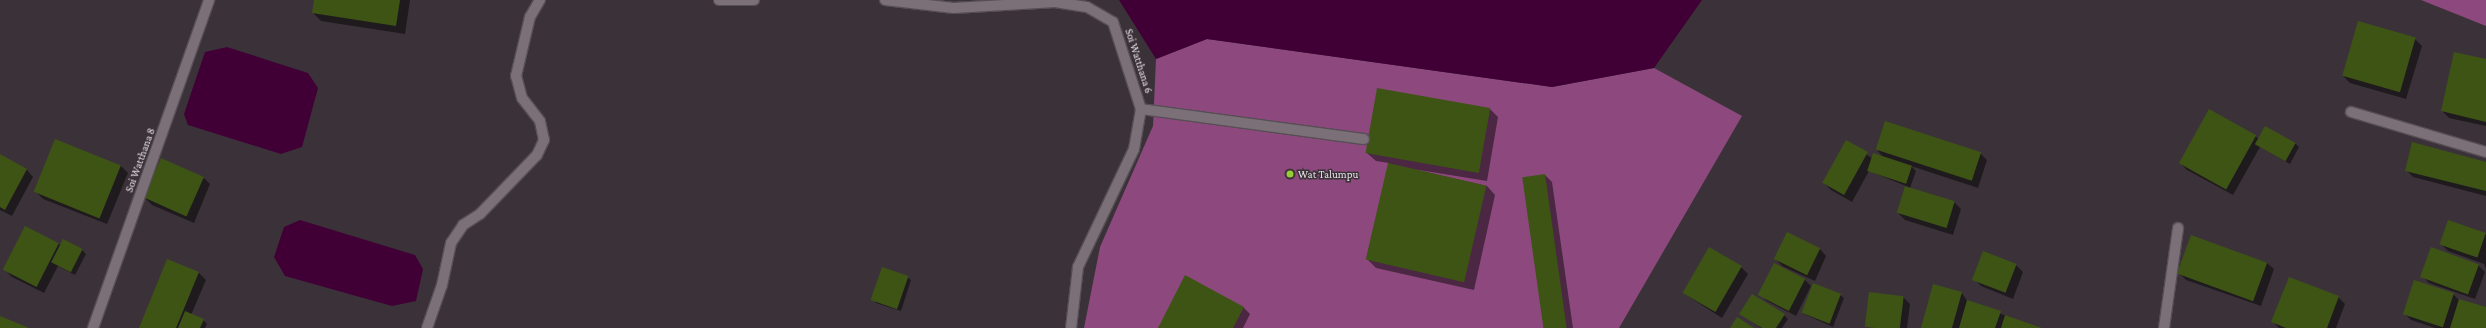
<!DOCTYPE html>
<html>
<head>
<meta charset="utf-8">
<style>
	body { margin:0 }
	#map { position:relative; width:2486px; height:328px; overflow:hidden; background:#3b3239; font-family:"Crimson Pro",serif }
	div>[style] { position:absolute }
	.forest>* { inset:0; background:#8d497e }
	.water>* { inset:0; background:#400036 }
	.shadow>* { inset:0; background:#0007 }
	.building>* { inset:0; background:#3e5415; transform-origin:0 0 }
	.roads { filter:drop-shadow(1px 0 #564e54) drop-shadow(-1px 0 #564e54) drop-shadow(0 1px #564e54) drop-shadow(0 -1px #564e54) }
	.service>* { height:10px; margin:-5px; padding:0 5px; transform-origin:5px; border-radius:5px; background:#7b7078 }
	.minor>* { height:10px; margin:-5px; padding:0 5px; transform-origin:5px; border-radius:5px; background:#7b7078 }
	.dots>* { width:11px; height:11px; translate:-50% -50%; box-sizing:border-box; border:2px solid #3b3239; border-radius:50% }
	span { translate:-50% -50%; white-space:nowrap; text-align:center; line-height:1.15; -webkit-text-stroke:3px #3b3239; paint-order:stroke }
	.street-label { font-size:11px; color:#e9e3e7 }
	.poi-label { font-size:11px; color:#e9e3e7 }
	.left { translate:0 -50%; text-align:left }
</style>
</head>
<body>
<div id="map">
	<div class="forest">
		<div style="clip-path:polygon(2421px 0,2486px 0,2486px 26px)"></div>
		<div style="clip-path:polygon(1207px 39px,1552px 87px,1654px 68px,1742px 116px,1619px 328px,1084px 328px,1100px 247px,1153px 126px,1156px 59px)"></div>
	</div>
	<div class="water">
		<div style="clip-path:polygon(1119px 0,1702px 0,1654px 68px,1552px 87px,1207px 39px,1156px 59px)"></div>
		<div style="clip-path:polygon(227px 47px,308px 73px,318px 88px,302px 147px,281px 154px,188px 125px,184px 114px,205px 52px)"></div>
		<div style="clip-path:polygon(300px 220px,415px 255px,423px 269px,416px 301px,392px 306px,285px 276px,274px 257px,284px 227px)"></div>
	</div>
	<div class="shadow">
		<div style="clip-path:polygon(315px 0,410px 0,405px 34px,321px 21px,313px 13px)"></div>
		<div style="clip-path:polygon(2415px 39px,2422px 46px,2406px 99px,2350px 83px,2343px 76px)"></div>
		<div style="clip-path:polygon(2486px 60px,2486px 126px,2449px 118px,2442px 111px)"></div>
		<div style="clip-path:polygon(1489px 108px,1498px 117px,1487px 181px,1413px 169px,1487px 186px,1495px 195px,1474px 290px,1376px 268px,1368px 260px,1389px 163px,1376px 161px,1367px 153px)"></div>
		<div style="clip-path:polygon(2255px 136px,2259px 139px,2296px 144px,2299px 147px,2290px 164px,2260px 147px,2233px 195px,2187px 170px,2180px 163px)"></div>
		<div style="clip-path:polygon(1846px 142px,1872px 158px,1884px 158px,1877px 150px,1980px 153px,1987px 160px,1978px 188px,1911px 166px,1916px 171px,1910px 188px,1954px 202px,1961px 209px,1953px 235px,1905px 220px,1898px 213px,1906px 186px,1869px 171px,1852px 202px,1831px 190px,1824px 183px)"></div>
		<div style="clip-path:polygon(0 155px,27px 170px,33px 177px,12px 216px,0 210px)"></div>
		<div style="clip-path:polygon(2486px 163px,2486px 196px,2413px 177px,2406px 170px)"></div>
		<div style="clip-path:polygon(121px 166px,128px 173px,107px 224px,43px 199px,36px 192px)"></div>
		<div style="clip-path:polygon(1545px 175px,1552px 182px,1573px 328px,1544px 328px)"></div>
		<div style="clip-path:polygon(204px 178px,210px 184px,194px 223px,152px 205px,145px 198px)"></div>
		<div style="clip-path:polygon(2449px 222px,2486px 234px,2486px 269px,2484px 264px,2448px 251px,2441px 244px)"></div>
		<div style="clip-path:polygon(1787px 234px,1820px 249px,1826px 256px,1815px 281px,1782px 266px,1776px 259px)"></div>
		<div style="clip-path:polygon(58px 244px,82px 250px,86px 254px,75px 275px,58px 266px,44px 293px,12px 277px,5px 270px)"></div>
		<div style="clip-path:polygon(167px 260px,199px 273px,206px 280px,191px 315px,203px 320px,207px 324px,205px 328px,140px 328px)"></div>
		<div style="clip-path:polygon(2267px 263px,2274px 269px,2261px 306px,2186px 280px,2179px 273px)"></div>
		<div style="clip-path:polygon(2016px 265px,2023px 272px,2013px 299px,1981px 286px,1974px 279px)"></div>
		<div style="clip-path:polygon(2478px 265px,2485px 272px,2475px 299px,2429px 283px,2422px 276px)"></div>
		<div style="clip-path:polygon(1741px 267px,1748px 274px,1722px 318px,1683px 293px)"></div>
		<div style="clip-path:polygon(907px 277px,911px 280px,901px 311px,876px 303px,873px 299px)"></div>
		<div style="clip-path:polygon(1804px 279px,1811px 286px,1796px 316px,1767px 301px,1760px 294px)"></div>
		<div style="clip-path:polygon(1962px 293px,1968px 302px,2040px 328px,1922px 328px)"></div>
		<div style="clip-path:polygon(2453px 294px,2460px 301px,2486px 308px,2486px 328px,2435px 328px,2411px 320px,2404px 313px)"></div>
		<div style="clip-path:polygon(1840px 295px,1844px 298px,1833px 327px,1802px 313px)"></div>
		<div style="clip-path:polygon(1903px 297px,1910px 304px,1907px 328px,1866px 327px)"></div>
		<div style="clip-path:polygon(2338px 297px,2345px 304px,2336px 328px,2279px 328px,2273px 322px)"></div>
		<div style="clip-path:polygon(1243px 307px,1250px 314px,1243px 328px,1159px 328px)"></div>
		<div style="clip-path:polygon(1741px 314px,1784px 315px,1788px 319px,1782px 328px,1761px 328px)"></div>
	</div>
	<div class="building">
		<div style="clip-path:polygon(314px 0,400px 0,396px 26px,312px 13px)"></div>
		<div style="left:2358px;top:21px;width:60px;height:57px;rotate:16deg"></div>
		<div style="clip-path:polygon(2454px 52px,2486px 59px,2486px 122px,2441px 111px)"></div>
		<div style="left:1377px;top:88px;width:115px;height:66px;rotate:10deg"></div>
		<div style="left:2209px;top:109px;width:54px;height:62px;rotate:29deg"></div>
		<div style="left:1885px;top:121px;width:101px;height:30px;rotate:18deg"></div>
		<div style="left:2265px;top:126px;width:35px;height:21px;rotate:29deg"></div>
		<div style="left:55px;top:139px;width:71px;height:57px;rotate:22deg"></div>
		<div style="left:1846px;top:140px;width:25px;height:49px;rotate:29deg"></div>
		<div style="clip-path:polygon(2412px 142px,2486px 162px,2486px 191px,2405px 171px)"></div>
		<div style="left:1873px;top:153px;width:41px;height:19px;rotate:18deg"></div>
		<div style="clip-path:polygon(0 154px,27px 169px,5px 210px,0 207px)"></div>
		<div style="left:161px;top:158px;width:47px;height:43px;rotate:24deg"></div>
		<div style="left:1388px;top:163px;width:101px;height:99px;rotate:13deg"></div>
		<div style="left:1545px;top:174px;width:156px;height:23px;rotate:82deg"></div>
		<div style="left:1905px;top:186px;width:52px;height:28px;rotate:17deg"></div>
		<div style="left:2448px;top:220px;width:40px;height:26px;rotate:19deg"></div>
		<div style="left:25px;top:226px;width:38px;height:49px;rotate:27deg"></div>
		<div style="left:1787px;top:232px;width:37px;height:30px;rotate:26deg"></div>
		<div style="left:2191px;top:235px;width:81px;height:41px;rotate:20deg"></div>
		<div style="left:63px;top:239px;width:22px;height:26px;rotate:27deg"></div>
		<div style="left:1709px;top:247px;width:38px;height:53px;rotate:30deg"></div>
		<div style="left:2431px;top:247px;width:51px;height:32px;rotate:20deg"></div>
		<div style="left:1983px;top:251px;width:36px;height:31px;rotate:21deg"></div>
		<div style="clip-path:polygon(167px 259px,199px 272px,176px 328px,139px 328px)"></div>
		<div style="left:1774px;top:263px;width:35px;height:36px;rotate:27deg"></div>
		<div style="left:882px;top:267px;width:28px;height:35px;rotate:19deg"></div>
		<div style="clip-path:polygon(1185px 275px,1244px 307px,1233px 328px,1158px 328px)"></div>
		<div style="clip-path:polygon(2289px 277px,2339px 296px,2327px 328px,2286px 328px,2271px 322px)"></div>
		<div style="left:2414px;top:280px;width:42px;height:36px;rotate:18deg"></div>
		<div style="left:1813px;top:283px;width:30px;height:32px;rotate:21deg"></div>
		<div style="clip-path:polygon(1933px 284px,1962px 292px,1952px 328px,1921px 328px)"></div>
		<div style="left:1869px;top:292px;width:35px;height:35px;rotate:7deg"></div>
		<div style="clip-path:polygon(1752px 294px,1785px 314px,1776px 328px,1762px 328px,1739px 314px)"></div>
		<div style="clip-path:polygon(2459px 299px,2486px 307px,2486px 328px,2450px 328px)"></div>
		<div style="clip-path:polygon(1967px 300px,2001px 311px,1995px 328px,1959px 328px)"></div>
		<div style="clip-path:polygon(185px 311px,204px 319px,200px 328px,178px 328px)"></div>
		<div style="clip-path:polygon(2005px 315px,2042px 328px,2001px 328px)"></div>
		<div style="clip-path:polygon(0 316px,29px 328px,0 328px)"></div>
		<div style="clip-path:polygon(1737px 317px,1754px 328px,1730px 328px)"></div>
	</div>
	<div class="roads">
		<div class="service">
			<div style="left:719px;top:0;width:35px"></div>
			<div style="left:1141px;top:109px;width:225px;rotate:7.7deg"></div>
			<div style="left:2351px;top:112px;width:141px;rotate:16.5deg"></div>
			<div style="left:427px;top:328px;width:46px;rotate:-70.8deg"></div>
			<div style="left:442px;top:285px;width:43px;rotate:-77.9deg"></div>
			<div style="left:451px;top:243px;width:22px;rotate:-56deg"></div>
			<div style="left:463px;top:225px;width:20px;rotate:-33deg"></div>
			<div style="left:480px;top:214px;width:82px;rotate:-46deg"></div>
			<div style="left:537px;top:155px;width:17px;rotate:-65deg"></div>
			<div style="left:544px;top:140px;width:19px;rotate:-102deg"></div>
			<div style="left:540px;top:121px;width:29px;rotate:-128deg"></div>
			<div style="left:522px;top:98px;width:23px;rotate:-105deg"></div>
			<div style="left:516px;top:76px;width:61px;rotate:-76.7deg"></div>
			<div style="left:530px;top:17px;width:20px;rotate:-60deg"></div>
			<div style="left:2164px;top:328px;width:101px;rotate:-82deg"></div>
		</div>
		<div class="minor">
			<div style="left:885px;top:0;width:69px;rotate:6.6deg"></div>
			<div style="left:954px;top:8px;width:101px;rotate:-3.4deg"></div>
			<div style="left:1055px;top:2px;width:32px;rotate:9deg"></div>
			<div style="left:1087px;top:7px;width:30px;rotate:30deg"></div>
			<div style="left:1113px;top:22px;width:91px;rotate:72.2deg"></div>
			<div style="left:1141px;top:109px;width:41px;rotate:99.9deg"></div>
			<div style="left:1134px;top:149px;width:131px;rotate:115.4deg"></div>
			<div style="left:1078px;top:267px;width:61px;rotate:96.5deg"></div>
			<div style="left:93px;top:328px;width:348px;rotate:-70.5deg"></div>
		</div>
	</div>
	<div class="dots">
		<div style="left:1290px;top:174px;background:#99cb36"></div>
	</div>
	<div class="street-label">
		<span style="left:1139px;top:61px;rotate:72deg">Soi Watthana 6</span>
		<span style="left:140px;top:160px;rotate:-70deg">Soi Watthana 8</span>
	</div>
	<div class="poi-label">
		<span class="left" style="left:1298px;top:174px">Wat Talumpu</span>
	</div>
</div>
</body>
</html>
